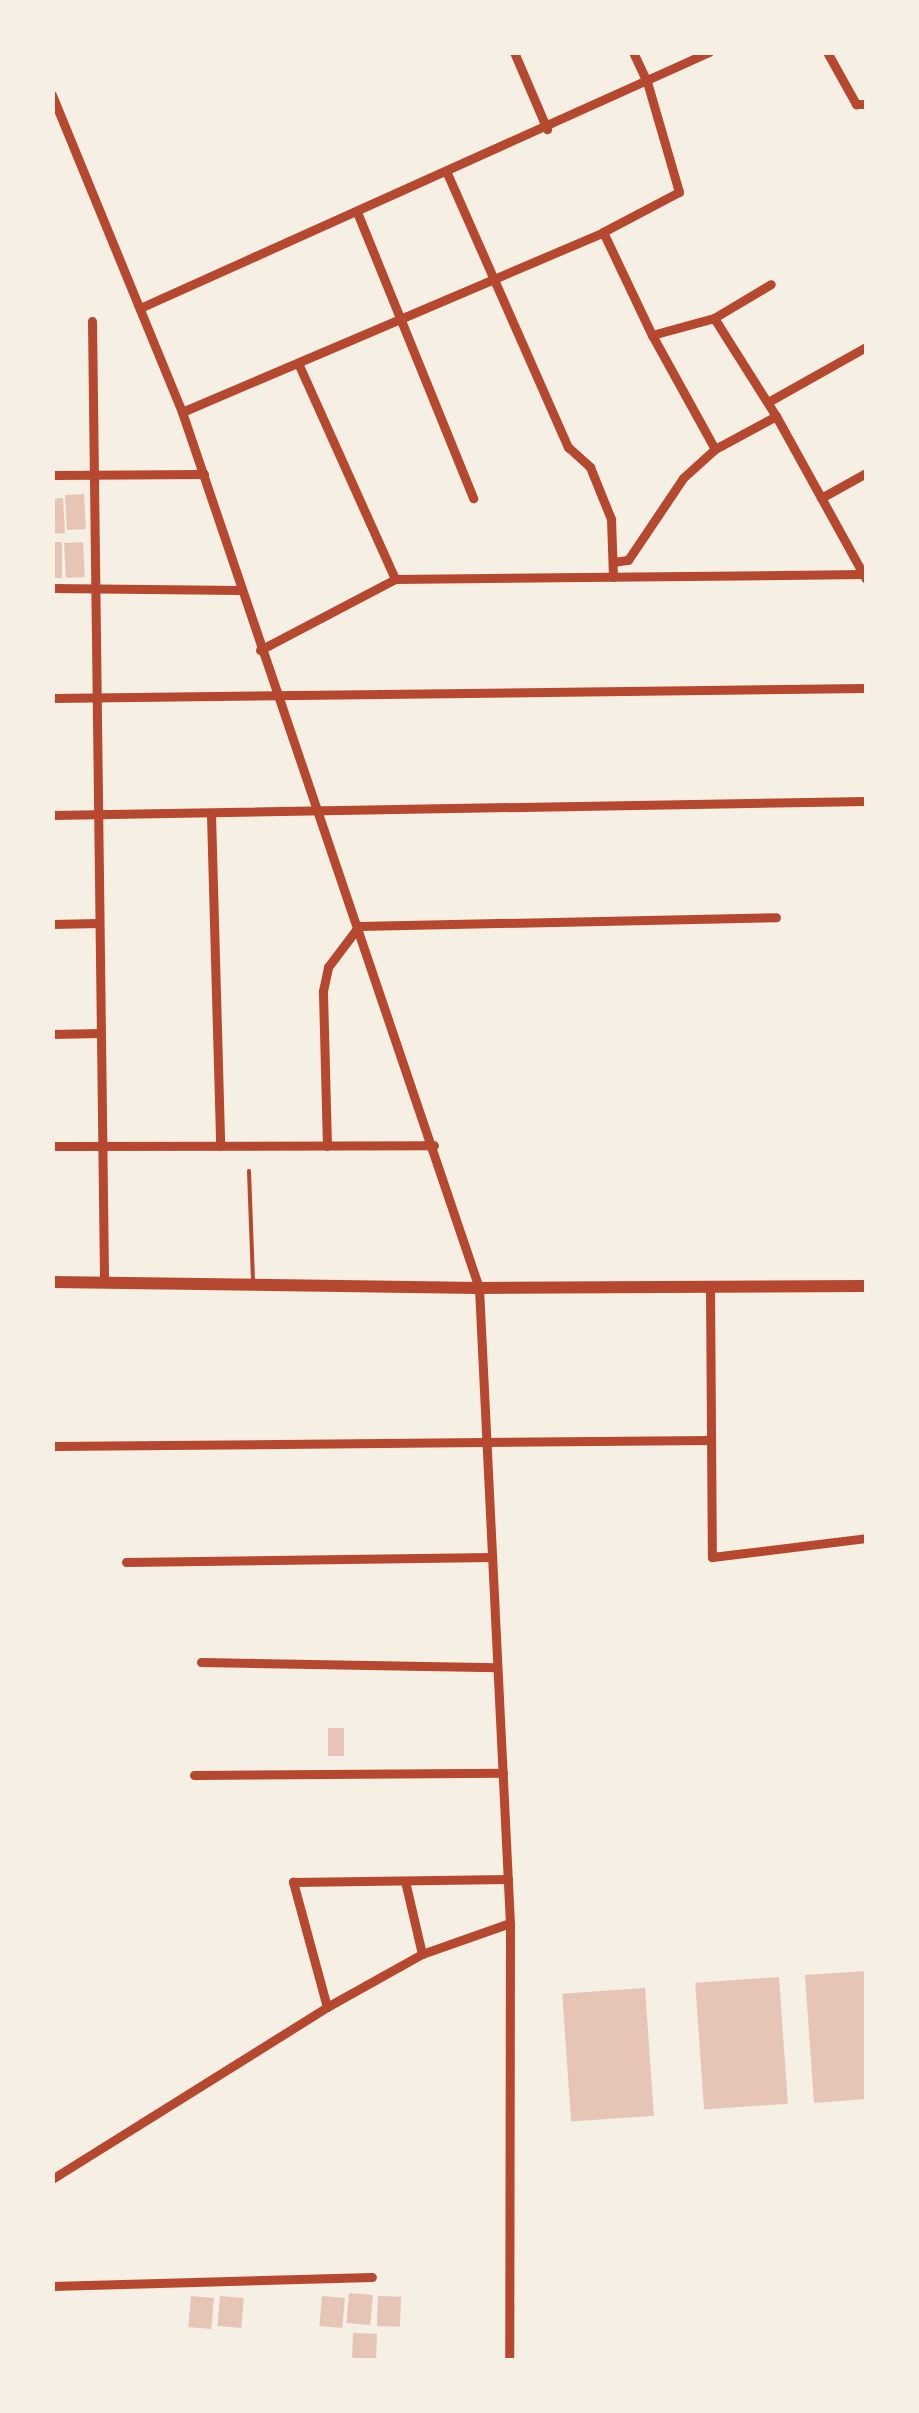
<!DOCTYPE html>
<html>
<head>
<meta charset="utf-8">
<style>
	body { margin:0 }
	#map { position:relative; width:919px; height:2413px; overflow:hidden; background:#f6efe4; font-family:"Archivo Narrow",sans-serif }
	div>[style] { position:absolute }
	.building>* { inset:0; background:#e6c5b7; transform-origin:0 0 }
	.service>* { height:4px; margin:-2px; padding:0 2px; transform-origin:2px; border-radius:2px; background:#b5482f }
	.minor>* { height:9px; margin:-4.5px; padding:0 4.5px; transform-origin:4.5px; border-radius:4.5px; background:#b5482f }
	.secondary>* { height:12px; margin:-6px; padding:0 6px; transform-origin:6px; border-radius:6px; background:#b5482f }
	span { translate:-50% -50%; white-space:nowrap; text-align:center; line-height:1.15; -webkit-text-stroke:10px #f6efe4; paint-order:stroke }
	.frame { position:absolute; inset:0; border:55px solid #f6efe4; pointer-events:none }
</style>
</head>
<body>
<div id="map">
	<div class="building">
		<div style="left:84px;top:494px;width:35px;height:19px;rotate:87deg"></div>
		<div style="clip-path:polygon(63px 498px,65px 533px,52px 534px,52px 499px)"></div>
		<div style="left:52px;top:542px;width:10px;height:36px"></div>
		<div style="left:83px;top:542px;width:35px;height:19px;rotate:87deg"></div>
		<div style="left:344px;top:1728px;width:28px;height:16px;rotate:90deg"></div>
		<div style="clip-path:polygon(866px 1971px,866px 2099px,814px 2103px,805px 1975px)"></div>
		<div style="left:779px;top:1977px;width:127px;height:84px;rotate:86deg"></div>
		<div style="left:645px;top:1988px;width:128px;height:83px;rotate:86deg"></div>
		<div style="left:349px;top:2293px;width:24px;height:30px;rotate:5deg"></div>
		<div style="left:191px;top:2296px;width:23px;height:31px;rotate:5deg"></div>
		<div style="left:220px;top:2296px;width:24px;height:30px;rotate:5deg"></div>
		<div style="left:322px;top:2296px;width:23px;height:30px;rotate:5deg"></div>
		<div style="left:378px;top:2296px;width:23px;height:30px;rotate:2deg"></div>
		<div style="left:353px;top:2333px;width:24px;height:27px;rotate:2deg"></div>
	</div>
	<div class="service">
		<div style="left:249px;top:1171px;width:109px;rotate:87.9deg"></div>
	</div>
	<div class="minor">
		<div style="left:514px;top:52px;width:84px;rotate:66.8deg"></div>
		<div style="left:827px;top:52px;width:60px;rotate:60.9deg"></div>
		<div style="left:856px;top:104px;width:10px"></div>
		<div style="left:52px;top:95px;width:343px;rotate:67.7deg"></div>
		<div style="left:182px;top:412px;width:925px;rotate:71.27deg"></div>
		<div style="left:479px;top:1288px;width:636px;rotate:87.21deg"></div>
		<div style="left:510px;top:1923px;width:437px;rotate:90.1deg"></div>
		<div style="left:447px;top:173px;width:300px;rotate:66.2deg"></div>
		<div style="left:568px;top:447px;width:30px;rotate:42deg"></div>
		<div style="left:590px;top:467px;width:56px;rotate:68deg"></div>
		<div style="left:611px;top:519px;width:58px;rotate:88deg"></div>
		<div style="left:357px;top:212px;width:309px;rotate:67.9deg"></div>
		<div style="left:603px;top:232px;width:86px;rotate:-27.8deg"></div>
		<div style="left:679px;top:192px;width:115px;rotate:-106.2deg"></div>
		<div style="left:647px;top:82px;width:33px;rotate:-115deg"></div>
		<div style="left:140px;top:308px;width:624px;rotate:-24.22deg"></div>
		<div style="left:714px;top:318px;width:66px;rotate:-30.8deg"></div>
		<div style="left:92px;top:321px;width:961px;rotate:89.28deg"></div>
		<div style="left:652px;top:335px;width:130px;rotate:61.1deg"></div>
		<div style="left:298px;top:363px;width:237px;rotate:65.8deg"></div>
		<div style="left:768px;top:402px;width:112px;rotate:-29.3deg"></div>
		<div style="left:182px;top:412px;width:458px;rotate:-23.1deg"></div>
		<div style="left:603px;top:232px;width:114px;rotate:64.6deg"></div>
		<div style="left:652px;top:335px;width:64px;rotate:-15.3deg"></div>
		<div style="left:714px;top:318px;width:116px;rotate:57.7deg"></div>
		<div style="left:776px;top:416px;width:186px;rotate:61.1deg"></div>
		<div style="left:52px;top:475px;width:152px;rotate:-0.4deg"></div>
		<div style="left:821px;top:498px;width:51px;rotate:-29.1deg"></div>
		<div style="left:613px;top:562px;width:15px;rotate:-8deg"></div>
		<div style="left:628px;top:560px;width:99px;rotate:-56.1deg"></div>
		<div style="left:683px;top:478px;width:43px;rotate:-42.2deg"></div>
		<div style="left:715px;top:449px;width:69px;rotate:-28.4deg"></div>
		<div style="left:52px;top:588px;width:188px;rotate:0.6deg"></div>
		<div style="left:260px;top:650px;width:153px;rotate:-27.7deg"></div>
		<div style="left:395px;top:579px;width:468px;rotate:-0.6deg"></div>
		<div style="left:52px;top:698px;width:814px;rotate:-0.7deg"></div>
		<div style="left:52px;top:815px;width:814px;rotate:-0.99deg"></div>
		<div style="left:211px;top:815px;width:331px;rotate:88.4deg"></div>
		<div style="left:52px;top:924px;width:46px;rotate:-1.2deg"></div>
		<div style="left:52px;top:1034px;width:48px;rotate:-1.2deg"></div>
		<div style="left:52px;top:1146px;width:382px;rotate:-0.1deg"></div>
		<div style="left:327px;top:1146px;width:155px;rotate:-91.5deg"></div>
		<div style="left:323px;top:991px;width:25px;rotate:-78deg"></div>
		<div style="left:328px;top:967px;width:51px;rotate:-52.9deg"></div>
		<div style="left:359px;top:926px;width:417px;rotate:-1.2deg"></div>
		<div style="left:710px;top:1287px;width:270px;rotate:89.6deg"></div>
		<div style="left:712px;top:1557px;width:155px;rotate:-7deg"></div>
		<div style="left:52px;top:1446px;width:659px;rotate:-0.52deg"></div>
		<div style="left:126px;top:1562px;width:366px;rotate:-0.8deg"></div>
		<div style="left:201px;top:1662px;width:296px;rotate:1deg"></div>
		<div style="left:194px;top:1775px;width:309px;rotate:-0.4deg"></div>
		<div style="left:405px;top:1881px;width:75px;rotate:76.9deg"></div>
		<div style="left:327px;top:2007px;width:130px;rotate:-105.2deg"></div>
		<div style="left:293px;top:1882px;width:215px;rotate:-0.8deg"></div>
		<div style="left:52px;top:2179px;width:324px;rotate:-32deg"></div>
		<div style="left:327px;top:2007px;width:109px;rotate:-29.2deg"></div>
		<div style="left:422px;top:1954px;width:93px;rotate:-19.4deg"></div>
		<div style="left:52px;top:2286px;width:320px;rotate:-1.6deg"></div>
	</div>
	<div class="secondary">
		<div style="left:52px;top:1282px;width:427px;rotate:0.8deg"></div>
		<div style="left:479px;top:1288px;width:387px;rotate:-0.3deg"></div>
	</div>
	<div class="frame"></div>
</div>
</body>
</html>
